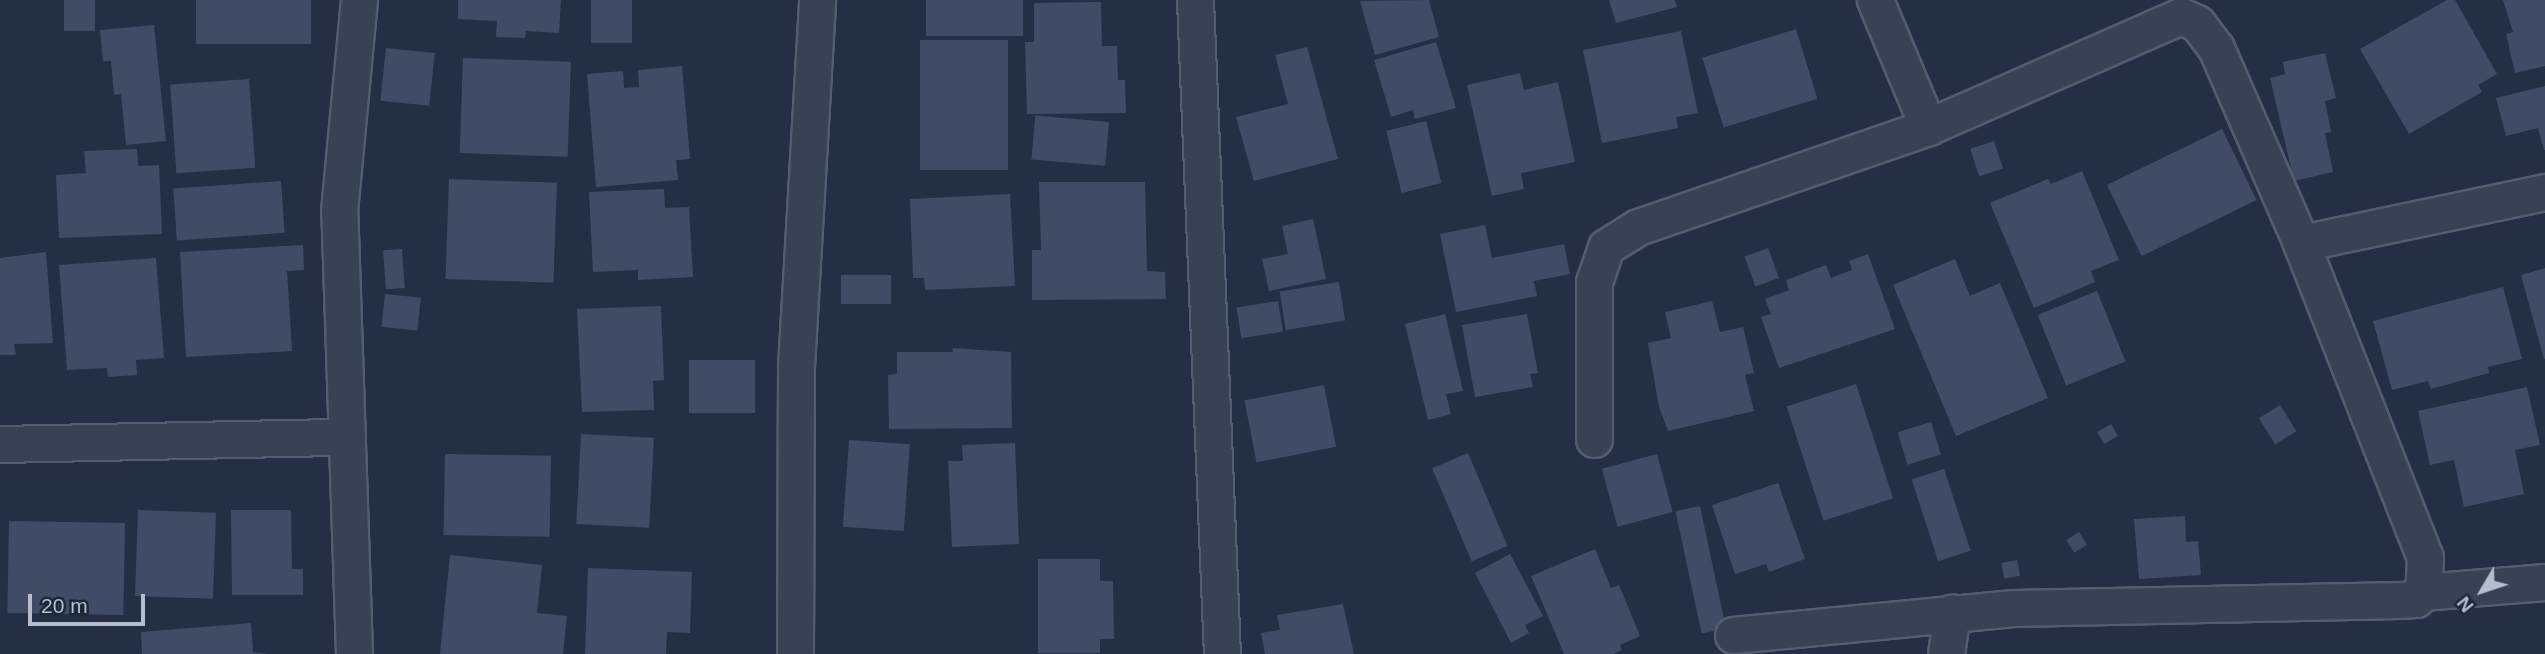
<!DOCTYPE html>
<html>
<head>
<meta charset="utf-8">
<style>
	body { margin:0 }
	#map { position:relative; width:2545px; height:654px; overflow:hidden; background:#242f45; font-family:Helvetica,sans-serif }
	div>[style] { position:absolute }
	.building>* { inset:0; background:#404c66; transform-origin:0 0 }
	.roads { filter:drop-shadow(2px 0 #545d6f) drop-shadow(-2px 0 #545d6f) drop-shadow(0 2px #545d6f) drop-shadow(0 -2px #545d6f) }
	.street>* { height:35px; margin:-17.5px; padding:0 17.5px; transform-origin:17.5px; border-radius:17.5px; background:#394254 }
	span { translate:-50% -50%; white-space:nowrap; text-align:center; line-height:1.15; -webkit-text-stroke:6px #1d273a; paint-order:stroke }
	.north { position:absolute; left:2447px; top:556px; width:70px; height:70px; -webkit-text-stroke:5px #1d273a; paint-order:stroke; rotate:231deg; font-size:19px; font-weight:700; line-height:28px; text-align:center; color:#b6bdce }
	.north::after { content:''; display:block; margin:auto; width:24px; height:32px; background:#b6bdce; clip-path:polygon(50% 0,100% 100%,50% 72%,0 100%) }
	.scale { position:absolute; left:28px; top:594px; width:117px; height:32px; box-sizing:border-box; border:4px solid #b6bdce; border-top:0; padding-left:9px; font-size:21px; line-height:24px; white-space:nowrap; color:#b6bdce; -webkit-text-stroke:5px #1d273a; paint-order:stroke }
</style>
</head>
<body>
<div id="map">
	<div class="building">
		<div style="left:64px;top:0;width:31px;height:31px"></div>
		<div style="left:196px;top:0;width:115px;height:44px"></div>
		<div style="clip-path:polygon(458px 0,561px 0,559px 33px,526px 31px,525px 38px,496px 37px,497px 21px,458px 19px)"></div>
		<div style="left:591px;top:0;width:41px;height:43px"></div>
		<div style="left:926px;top:0;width:97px;height:36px"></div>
		<div style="clip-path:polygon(1429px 0,1439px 37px,1375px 55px,1360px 1px)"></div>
		<div style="clip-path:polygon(1609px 0,1675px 0,1677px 7px,1616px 23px)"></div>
		<div style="clip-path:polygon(2447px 0,2455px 0,2497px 74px,2478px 85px,2482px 92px,2409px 134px,2360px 49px)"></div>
		<div style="clip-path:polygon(2503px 0,2545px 0,2545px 66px,2515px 73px,2506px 34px,2513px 32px)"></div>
		<div style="clip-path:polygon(1101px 2px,1102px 46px,1117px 46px,1118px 80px,1125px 80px,1126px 113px,1027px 114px,1025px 42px,1034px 42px,1034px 3px)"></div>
		<div style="clip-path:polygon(154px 25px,166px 141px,126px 145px,121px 94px,114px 95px,111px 61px,103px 61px,100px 30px)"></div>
		<div style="left:1796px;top:29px;width:73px;height:98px;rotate:73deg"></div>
		<div style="clip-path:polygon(1681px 31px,1698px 113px,1676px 117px,1678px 128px,1602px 143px,1583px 50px)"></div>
		<div style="left:1008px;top:40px;width:130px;height:88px;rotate:90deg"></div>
		<div style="clip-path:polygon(1436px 42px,1456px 108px,1415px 119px,1413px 110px,1391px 117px,1374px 60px)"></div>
		<div style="clip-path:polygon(1307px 47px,1338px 159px,1254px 181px,1236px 117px,1288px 104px,1275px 55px)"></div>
		<div style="left:386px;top:48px;width:49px;height:53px;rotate:6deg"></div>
		<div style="clip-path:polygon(2325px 53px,2336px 98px,2325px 101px,2331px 132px,2325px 133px,2333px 172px,2294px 181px,2270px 78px,2285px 74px,2283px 62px)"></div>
		<div style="left:463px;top:58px;width:108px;height:95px;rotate:2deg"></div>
		<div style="clip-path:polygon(682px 66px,690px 159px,676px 160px,678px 180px,596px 187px,587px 74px,623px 71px,624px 88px,639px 87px,638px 70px)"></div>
		<div style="clip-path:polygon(1520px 73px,1524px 90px,1558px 82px,1575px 162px,1521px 173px,1524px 189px,1492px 196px,1467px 85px)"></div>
		<div style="left:249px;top:79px;width:89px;height:79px;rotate:86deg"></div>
		<div style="clip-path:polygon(2545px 86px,2545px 150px,2544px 150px,2538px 128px,2506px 136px,2496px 98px)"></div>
		<div style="left:1426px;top:121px;width:64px;height:41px;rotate:76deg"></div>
		<div style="left:1109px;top:122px;width:44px;height:74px;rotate:95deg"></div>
		<div style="left:2222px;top:129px;width:79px;height:128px;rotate:64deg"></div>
		<div style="left:1994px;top:141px;width:29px;height:25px;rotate:72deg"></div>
		<div style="clip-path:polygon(137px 149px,138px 166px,159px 165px,162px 234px,59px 238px,56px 175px,86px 173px,84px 151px)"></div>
		<div style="clip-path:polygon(2082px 171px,2119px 260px,2091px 271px,2095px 282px,2034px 308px,1990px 203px,2048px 179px,2051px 184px)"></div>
		<div style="left:449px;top:179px;width:108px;height:100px;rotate:2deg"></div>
		<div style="left:281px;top:181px;width:52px;height:108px;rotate:86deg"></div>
		<div style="clip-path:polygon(1039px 182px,1145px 182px,1147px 271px,1165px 272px,1166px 299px,1032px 300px,1032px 250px,1041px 250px)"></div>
		<div style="clip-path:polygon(664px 189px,665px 208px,689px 207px,693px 277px,638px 280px,638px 270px,593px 272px,589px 192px)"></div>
		<div style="clip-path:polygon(1010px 194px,1015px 286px,925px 290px,924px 278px,913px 278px,910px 199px)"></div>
		<div style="clip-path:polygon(1313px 219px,1326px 279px,1269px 291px,1262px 259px,1288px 254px,1282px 226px)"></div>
		<div style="clip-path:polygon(1485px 225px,1492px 258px,1564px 244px,1570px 274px,1534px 281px,1537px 296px,1456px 312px,1440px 234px)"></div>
		<div style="clip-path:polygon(303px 245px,304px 270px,287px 271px,292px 351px,186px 357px,180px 252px)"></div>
		<div style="left:1768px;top:248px;width:32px;height:25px;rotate:70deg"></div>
		<div style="left:402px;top:249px;width:39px;height:19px;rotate:86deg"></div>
		<div style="clip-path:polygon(46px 252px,53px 343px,14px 344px,16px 355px,0 355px,0 258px)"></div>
		<div style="clip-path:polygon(1868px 254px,1895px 329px,1779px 368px,1761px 317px,1771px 314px,1765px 299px,1789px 290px,1786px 280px,1826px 265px,1831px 278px,1852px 270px,1849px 261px)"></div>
		<div style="clip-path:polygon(156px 258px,164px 358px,136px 360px,137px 375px,108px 377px,107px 368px,67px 370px,59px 265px)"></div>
		<div style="clip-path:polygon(1955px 259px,1970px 296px,2000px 283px,2048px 398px,1956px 436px,1893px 285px)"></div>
		<div style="clip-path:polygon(2545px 268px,2545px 359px,2544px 359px,2521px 275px)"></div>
		<div style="left:841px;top:275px;width:50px;height:29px"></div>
		<div style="left:1339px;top:282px;width:39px;height:60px;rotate:81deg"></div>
		<div style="clip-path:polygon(2503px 287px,2522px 359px,2488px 367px,2489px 373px,2431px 389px,2428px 381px,2392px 390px,2373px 321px)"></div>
		<div style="left:2097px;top:291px;width:76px;height:64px;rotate:68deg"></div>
		<div style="left:385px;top:294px;width:36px;height:33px;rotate:6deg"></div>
		<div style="left:1278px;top:301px;width:31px;height:42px;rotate:81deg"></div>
		<div style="clip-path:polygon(1712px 301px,1720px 332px,1743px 327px,1754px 373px,1745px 375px,1754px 411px,1668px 431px,1659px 407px,1648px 343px,1671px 338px,1665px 312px)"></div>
		<div style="clip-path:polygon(661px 306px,664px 380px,653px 381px,654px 410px,582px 412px,577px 309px)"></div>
		<div style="clip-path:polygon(1445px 314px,1463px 391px,1446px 394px,1451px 414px,1428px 420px,1405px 324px)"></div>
		<div style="clip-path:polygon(1527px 314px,1538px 373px,1530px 374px,1533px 387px,1475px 397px,1462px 325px)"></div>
		<div style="clip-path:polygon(952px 348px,1011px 352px,1012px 428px,889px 429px,888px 375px,897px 374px,897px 352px,953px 352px)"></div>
		<div style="left:689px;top:360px;width:66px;height:53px"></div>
		<div style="left:1856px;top:384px;width:120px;height:73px;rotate:72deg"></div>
		<div style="left:1324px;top:385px;width:63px;height:81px;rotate:79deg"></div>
		<div style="clip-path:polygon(2527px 387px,2540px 445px,2515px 450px,2524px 494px,2464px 507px,2454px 460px,2430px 465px,2418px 411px)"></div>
		<div style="left:2280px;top:405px;width:31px;height:25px;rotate:58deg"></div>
		<div style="left:1931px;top:422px;width:34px;height:35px;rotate:73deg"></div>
		<div style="left:2111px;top:424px;width:14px;height:16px;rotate:60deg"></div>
		<div style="left:581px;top:434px;width:73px;height:90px;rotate:3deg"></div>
		<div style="left:849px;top:440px;width:61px;height:87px;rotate:4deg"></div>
		<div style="clip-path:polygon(1015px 443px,1019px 544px,952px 547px,948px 461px,963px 461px,962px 445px)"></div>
		<div style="left:1468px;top:453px;width:101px;height:39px;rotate:67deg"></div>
		<div style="left:445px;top:454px;width:106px;height:81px;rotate:1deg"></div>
		<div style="left:1657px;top:454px;width:60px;height:57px;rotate:75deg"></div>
		<div style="left:1944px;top:469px;width:86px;height:34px;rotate:72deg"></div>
		<div style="clip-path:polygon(1778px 483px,1805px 559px,1769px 572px,1766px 564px,1735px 574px,1712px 505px)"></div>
		<div style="left:1700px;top:506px;width:125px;height:25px;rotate:78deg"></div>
		<div style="left:138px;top:510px;width:78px;height:86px;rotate:2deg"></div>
		<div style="clip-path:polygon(231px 510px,291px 510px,292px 569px,303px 569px,303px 595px,232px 595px)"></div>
		<div style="clip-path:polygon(2185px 516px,2186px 542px,2198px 541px,2201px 575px,2139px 579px,2134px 519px)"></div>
		<div style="left:9px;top:521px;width:116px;height:92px;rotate:1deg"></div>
		<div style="left:2079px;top:532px;width:15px;height:15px;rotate:58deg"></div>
		<div style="clip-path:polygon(1595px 549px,1611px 588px,1619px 585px,1640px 636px,1620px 645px,1622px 650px,1613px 654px,1564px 654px,1531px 576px)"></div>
		<div style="clip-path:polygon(1510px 554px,1543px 616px,1525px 625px,1529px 633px,1511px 643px,1475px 573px)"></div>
		<div style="clip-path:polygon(450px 555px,542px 565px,537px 613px,567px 616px,563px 654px,440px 654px)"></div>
		<div style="clip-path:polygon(1038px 559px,1100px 559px,1100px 581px,1113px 581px,1114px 639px,1100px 639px,1100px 653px,1038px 653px)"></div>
		<div style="left:2017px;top:560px;width:16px;height:16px;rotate:79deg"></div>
		<div style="clip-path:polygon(588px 568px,692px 572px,690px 633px,667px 632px,666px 654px,585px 654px)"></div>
		<div style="clip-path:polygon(1343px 604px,1354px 654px,1265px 654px,1261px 633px,1280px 630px,1277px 615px)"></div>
		<div style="clip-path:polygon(251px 623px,253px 652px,268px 654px,142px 654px,141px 632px)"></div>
	</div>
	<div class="roads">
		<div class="street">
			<div style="left:1195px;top:0;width:655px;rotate:87.64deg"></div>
			<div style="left:1875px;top:0;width:138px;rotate:67.3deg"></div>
			<div style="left:2301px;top:243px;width:249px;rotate:-11.8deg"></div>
			<div style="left:1594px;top:439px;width:157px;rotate:-90deg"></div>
			<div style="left:1594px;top:282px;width:37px;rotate:-71deg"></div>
			<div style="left:1606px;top:247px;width:38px;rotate:-32deg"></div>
			<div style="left:1638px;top:227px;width:307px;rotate:-19deg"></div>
			<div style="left:1928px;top:127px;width:276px;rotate:-23.7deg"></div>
			<div style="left:2181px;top:16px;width:17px;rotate:24deg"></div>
			<div style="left:2197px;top:23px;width:31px;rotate:53deg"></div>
			<div style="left:2216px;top:48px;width:213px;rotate:66.4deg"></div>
			<div style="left:2301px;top:243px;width:338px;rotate:68.5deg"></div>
			<div style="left:2425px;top:557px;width:35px;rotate:93deg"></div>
			<div style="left:0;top:444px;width:347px;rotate:-1.2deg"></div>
			<div style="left:1733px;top:635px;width:282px;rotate:-5.5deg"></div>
			<div style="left:2014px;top:608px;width:385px;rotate:-1.2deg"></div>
			<div style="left:2399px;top:600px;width:17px;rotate:-3deg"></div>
			<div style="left:2416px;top:599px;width:10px;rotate:-45deg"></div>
			<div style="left:2423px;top:592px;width:122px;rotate:-4.7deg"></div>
			<div style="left:354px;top:654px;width:443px;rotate:-91.9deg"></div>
			<div style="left:339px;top:211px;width:212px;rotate:-84.6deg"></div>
			<div style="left:795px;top:654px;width:287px;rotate:-89.8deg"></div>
			<div style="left:796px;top:367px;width:368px;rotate:-86.7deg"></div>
			<div style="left:1946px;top:654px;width:42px;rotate:-81.9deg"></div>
		</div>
	</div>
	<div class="north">N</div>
	<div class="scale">20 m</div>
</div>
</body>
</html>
